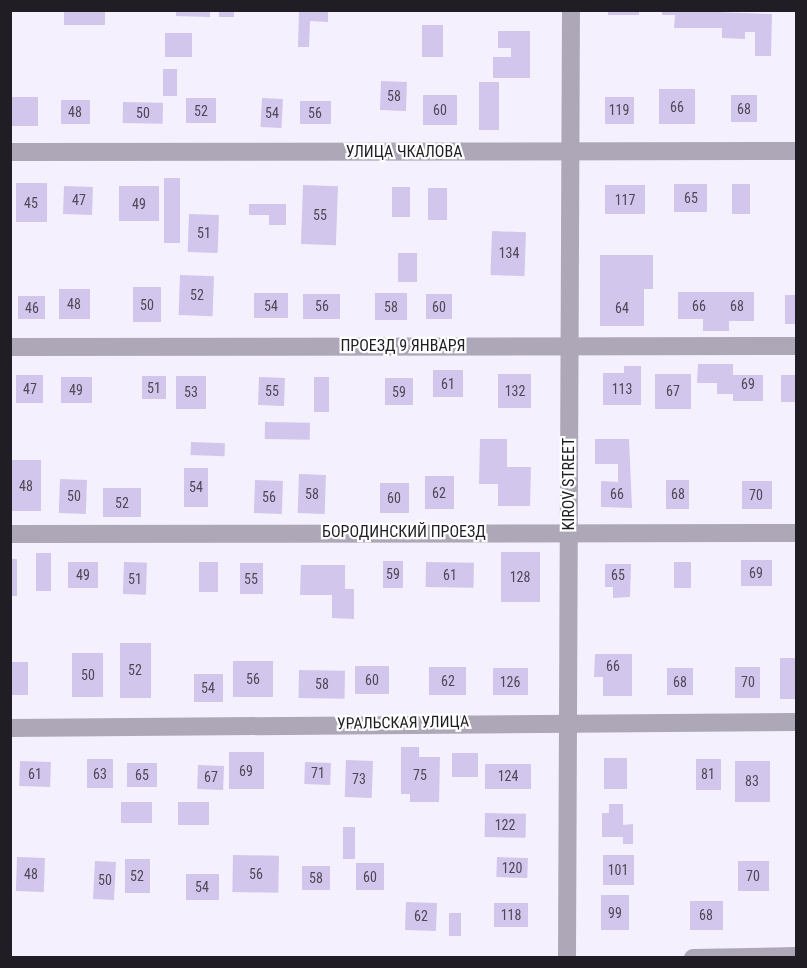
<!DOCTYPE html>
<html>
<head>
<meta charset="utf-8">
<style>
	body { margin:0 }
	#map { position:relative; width:807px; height:968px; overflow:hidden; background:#f5f0fe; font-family:"Roboto Condensed",sans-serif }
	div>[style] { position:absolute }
	.building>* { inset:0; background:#d3c6ec; transform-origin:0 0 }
	.minor>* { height:18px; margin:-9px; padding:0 9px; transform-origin:9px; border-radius:9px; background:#ada7b8 }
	span { translate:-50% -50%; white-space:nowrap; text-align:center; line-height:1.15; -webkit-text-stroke:4.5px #fff; paint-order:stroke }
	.number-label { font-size:14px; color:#4d4856 }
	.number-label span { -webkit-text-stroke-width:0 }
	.street-label { font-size:16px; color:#201e24 }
	.frame { position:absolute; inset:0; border:12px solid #201e24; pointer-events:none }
</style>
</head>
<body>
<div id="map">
	<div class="building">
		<div style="left:64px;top:10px;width:41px;height:15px"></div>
		<div style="clip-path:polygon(176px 10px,210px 10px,210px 17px,176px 16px)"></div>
		<div style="left:219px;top:10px;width:15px;height:7px"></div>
		<div style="clip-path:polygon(299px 10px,328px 10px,328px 22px,310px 21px,309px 47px,298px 47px)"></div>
		<div style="left:608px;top:10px;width:31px;height:5px"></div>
		<div style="clip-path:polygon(662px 10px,772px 14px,771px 56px,755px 56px,755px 32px,745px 32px,745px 39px,722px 38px,722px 28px,674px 28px,675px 15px,662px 15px)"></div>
		<div style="left:422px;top:25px;width:21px;height:32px"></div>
		<div style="clip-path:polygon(498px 31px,530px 31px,530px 78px,493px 78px,493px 57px,511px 57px,511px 48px,498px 48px)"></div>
		<div style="left:165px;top:33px;width:27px;height:24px"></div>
		<div style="left:163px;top:69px;width:14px;height:27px"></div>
		<div style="left:381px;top:81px;width:26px;height:29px;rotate:2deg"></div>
		<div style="left:479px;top:82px;width:20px;height:48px"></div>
		<div style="left:659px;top:89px;width:36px;height:35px"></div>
		<div style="left:423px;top:95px;width:34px;height:30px"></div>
		<div style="left:731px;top:95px;width:26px;height:27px"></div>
		<div style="left:10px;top:97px;width:28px;height:29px"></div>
		<div style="left:605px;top:97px;width:29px;height:27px"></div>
		<div style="left:186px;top:98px;width:30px;height:25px"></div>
		<div style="left:262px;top:98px;width:21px;height:29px;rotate:3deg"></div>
		<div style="left:61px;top:100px;width:29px;height:24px"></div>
		<div style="left:300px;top:101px;width:31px;height:23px"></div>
		<div style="left:123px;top:102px;width:40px;height:21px;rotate:1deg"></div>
		<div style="left:164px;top:178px;width:16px;height:65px"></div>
		<div style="left:16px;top:183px;width:31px;height:39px"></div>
		<div style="left:674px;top:184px;width:33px;height:28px"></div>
		<div style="left:732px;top:184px;width:18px;height:30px"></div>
		<div style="left:303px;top:185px;width:35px;height:59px;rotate:2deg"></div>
		<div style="left:605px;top:185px;width:40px;height:29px"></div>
		<div style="left:64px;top:186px;width:29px;height:28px;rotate:2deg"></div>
		<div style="left:119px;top:186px;width:40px;height:35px"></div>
		<div style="left:392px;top:187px;width:18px;height:30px"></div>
		<div style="left:428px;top:188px;width:19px;height:32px"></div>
		<div style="clip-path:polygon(249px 204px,286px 204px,286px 225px,269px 225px,269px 215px,249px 215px)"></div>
		<div style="left:189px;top:214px;width:30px;height:38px;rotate:2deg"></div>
		<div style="left:492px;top:231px;width:34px;height:44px;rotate:2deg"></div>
		<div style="left:398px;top:253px;width:19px;height:29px"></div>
		<div style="clip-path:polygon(600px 255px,653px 255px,653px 289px,644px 289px,644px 326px,600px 326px)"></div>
		<div style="left:180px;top:275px;width:34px;height:40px;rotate:2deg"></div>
		<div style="left:133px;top:287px;width:28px;height:35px"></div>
		<div style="left:59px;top:289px;width:31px;height:30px"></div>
		<div style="clip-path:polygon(678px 292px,754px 292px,754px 321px,729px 321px,729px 331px,703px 331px,703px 319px,678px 319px)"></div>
		<div style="left:254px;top:293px;width:34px;height:25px"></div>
		<div style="left:375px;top:293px;width:32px;height:27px"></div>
		<div style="left:303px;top:294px;width:37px;height:25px"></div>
		<div style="left:426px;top:294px;width:26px;height:25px"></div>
		<div style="left:785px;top:295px;width:11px;height:29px"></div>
		<div style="left:18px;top:296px;width:27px;height:23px"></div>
		<div style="clip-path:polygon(698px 364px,733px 364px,733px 375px,763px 375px,763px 401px,733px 401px,733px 394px,717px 394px,717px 383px,697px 383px)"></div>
		<div style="clip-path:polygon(624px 366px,641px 366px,641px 405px,603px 405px,603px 373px,624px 373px)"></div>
		<div style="left:433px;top:370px;width:30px;height:27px"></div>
		<div style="left:498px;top:374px;width:33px;height:34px"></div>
		<div style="left:655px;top:374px;width:36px;height:35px"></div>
		<div style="left:16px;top:375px;width:27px;height:28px"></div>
		<div style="left:781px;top:375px;width:15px;height:27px"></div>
		<div style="left:142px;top:376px;width:24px;height:23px"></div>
		<div style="left:176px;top:376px;width:30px;height:33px"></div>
		<div style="left:61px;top:377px;width:31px;height:26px"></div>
		<div style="left:259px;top:377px;width:26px;height:28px;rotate:2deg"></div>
		<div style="left:314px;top:377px;width:15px;height:35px"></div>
		<div style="left:385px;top:378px;width:28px;height:27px"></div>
		<div style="left:265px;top:422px;width:45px;height:17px;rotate:1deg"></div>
		<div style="clip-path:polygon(480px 439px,507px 439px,507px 467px,531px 467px,530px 506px,498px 506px,498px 484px,479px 484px)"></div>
		<div style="clip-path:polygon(595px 439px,629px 439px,632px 508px,601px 507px,601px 481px,618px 482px,618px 464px,595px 464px)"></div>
		<div style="left:191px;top:442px;width:34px;height:13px;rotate:2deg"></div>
		<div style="left:10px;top:460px;width:31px;height:51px"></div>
		<div style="left:184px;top:468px;width:24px;height:39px"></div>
		<div style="left:299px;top:474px;width:27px;height:39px;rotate:2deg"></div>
		<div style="left:425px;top:476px;width:29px;height:33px"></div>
		<div style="left:60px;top:479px;width:27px;height:34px;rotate:2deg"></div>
		<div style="left:255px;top:480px;width:28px;height:33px;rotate:2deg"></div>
		<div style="left:666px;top:480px;width:23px;height:29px"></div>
		<div style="left:742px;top:481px;width:30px;height:28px"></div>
		<div style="left:380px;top:483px;width:29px;height:30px"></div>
		<div style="left:103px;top:488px;width:38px;height:29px"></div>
		<div style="left:501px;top:552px;width:39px;height:50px"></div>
		<div style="left:36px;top:553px;width:15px;height:38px"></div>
		<div style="left:10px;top:559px;width:7px;height:37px"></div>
		<div style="left:741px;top:560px;width:31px;height:26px"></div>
		<div style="left:383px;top:561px;width:20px;height:27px"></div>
		<div style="left:68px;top:562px;width:30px;height:26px"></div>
		<div style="left:124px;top:562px;width:23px;height:32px;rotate:2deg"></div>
		<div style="left:199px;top:562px;width:19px;height:30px"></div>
		<div style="left:426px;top:562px;width:48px;height:25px;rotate:1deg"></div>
		<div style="left:674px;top:562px;width:17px;height:26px"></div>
		<div style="left:240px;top:563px;width:23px;height:31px"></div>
		<div style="clip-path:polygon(605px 564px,631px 564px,630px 597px,613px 598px,613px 587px,605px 587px)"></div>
		<div style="clip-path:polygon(301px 565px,345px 565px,345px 589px,354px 589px,354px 619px,332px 618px,332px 595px,300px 595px)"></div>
		<div style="left:120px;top:643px;width:31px;height:55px"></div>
		<div style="left:72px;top:653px;width:31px;height:44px"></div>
		<div style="clip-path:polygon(595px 654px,632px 654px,632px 696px,603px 696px,603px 677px,594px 677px)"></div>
		<div style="left:780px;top:658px;width:16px;height:41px"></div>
		<div style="left:233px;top:661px;width:40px;height:36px"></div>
		<div style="left:10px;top:662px;width:18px;height:33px"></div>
		<div style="left:355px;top:666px;width:34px;height:28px"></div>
		<div style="left:429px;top:667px;width:37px;height:28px"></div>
		<div style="left:735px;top:667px;width:25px;height:31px"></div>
		<div style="left:493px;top:668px;width:35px;height:27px"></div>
		<div style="left:667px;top:668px;width:26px;height:27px"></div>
		<div style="left:299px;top:670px;width:46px;height:28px;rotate:1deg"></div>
		<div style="left:194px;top:674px;width:29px;height:28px"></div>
		<div style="clip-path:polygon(401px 747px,419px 747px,419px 757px,440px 757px,439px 802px,410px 802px,410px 794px,401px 794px)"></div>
		<div style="left:229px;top:752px;width:35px;height:37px"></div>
		<div style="left:452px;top:753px;width:26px;height:24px"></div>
		<div style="left:604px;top:758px;width:23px;height:31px"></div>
		<div style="left:87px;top:759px;width:26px;height:29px"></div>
		<div style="left:696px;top:759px;width:25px;height:31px"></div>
		<div style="left:346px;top:760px;width:27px;height:37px;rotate:2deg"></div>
		<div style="left:20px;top:761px;width:31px;height:25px;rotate:2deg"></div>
		<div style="left:735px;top:761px;width:35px;height:41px"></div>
		<div style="left:305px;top:762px;width:26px;height:22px;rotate:2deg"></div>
		<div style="left:127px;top:763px;width:30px;height:24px"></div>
		<div style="left:485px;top:764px;width:46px;height:25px"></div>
		<div style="left:198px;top:765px;width:26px;height:24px;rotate:2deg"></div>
		<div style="left:121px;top:802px;width:31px;height:21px"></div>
		<div style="left:178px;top:802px;width:31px;height:23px"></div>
		<div style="clip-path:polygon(609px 804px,623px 804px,623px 825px,633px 824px,633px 844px,623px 844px,623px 837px,602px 837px,602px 813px,609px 813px)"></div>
		<div style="left:485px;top:813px;width:41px;height:24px;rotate:1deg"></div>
		<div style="left:343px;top:827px;width:12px;height:32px"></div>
		<div style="left:233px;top:855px;width:46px;height:37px;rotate:1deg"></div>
		<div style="left:603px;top:855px;width:31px;height:30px"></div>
		<div style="left:17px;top:857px;width:28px;height:34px;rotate:2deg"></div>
		<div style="left:497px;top:857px;width:31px;height:20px;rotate:2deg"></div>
		<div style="left:125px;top:859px;width:25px;height:34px"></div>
		<div style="left:95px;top:861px;width:21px;height:38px;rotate:3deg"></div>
		<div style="left:738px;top:861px;width:31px;height:30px"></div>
		<div style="left:356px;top:863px;width:28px;height:27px"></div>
		<div style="left:302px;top:866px;width:28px;height:24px"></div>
		<div style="left:186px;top:874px;width:33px;height:26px"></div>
		<div style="left:601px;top:895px;width:28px;height:35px"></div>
		<div style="left:690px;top:901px;width:33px;height:29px"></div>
		<div style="left:406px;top:902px;width:31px;height:28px;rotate:2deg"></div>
		<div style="left:494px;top:903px;width:34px;height:24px"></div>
		<div style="left:449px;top:913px;width:12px;height:23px"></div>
	</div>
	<div class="minor">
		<div style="left:10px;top:152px;width:786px;rotate:-0.07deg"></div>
		<div style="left:10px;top:347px;width:786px;rotate:-0.07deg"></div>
		<div style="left:10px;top:534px;width:786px;rotate:-0.07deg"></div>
		<div style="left:10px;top:728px;width:786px;rotate:-0.44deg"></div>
		<div style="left:567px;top:958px;width:948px;rotate:-89.76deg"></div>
		<div style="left:693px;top:958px;width:103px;rotate:-1.1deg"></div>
	</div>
	<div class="number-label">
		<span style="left:394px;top:96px">58</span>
		<span style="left:677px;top:107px">66</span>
		<span style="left:744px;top:109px">68</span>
		<span style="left:440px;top:110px">60</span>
		<span style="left:619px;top:110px">119</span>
		<span style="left:201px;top:111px">52</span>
		<span style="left:75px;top:112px">48</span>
		<span style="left:143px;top:113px">50</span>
		<span style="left:272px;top:113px">54</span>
		<span style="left:315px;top:113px">56</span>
		<span style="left:691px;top:198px">65</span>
		<span style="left:79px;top:200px">47</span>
		<span style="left:625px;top:200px">117</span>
		<span style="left:31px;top:203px">45</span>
		<span style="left:139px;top:204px">49</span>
		<span style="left:320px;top:215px">55</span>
		<span style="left:204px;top:233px">51</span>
		<span style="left:509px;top:253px">134</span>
		<span style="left:197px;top:295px">52</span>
		<span style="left:74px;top:304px">48</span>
		<span style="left:147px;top:305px">50</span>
		<span style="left:271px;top:306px">54</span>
		<span style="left:322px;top:306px">56</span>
		<span style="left:699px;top:306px">66</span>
		<span style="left:737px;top:306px">68</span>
		<span style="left:391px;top:307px">58</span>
		<span style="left:439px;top:307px">60</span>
		<span style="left:32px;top:308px">46</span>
		<span style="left:622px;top:308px">64</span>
		<span style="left:448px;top:384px">61</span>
		<span style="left:748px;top:384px">69</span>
		<span style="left:154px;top:388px">51</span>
		<span style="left:30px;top:389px">47</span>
		<span style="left:622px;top:389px">113</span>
		<span style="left:76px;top:390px">49</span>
		<span style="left:272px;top:391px">55</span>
		<span style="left:515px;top:391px">132</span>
		<span style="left:673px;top:391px">67</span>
		<span style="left:191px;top:392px">53</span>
		<span style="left:399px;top:392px">59</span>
		<span style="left:26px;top:486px">48</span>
		<span style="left:196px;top:487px">54</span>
		<span style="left:439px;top:493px">62</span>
		<span style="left:312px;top:494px">58</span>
		<span style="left:617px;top:494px">66</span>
		<span style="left:678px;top:494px">68</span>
		<span style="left:756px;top:495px">70</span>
		<span style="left:74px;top:496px">50</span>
		<span style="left:269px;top:497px">56</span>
		<span style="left:394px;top:498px">60</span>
		<span style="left:122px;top:503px">52</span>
		<span style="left:756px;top:573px">69</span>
		<span style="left:393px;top:574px">59</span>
		<span style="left:83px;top:575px">49</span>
		<span style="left:450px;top:575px">61</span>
		<span style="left:618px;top:575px">65</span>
		<span style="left:520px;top:577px">128</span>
		<span style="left:135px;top:579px">51</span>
		<span style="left:251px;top:579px">55</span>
		<span style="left:613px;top:666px">66</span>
		<span style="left:135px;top:670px">52</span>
		<span style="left:88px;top:675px">50</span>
		<span style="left:253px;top:679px">56</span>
		<span style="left:372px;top:680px">60</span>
		<span style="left:448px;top:681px">62</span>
		<span style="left:510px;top:682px">126</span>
		<span style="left:680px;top:682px">68</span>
		<span style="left:748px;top:682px">70</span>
		<span style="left:322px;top:684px">58</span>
		<span style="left:208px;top:688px">54</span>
		<span style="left:246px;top:771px">69</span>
		<span style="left:318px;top:773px">71</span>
		<span style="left:35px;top:774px">61</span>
		<span style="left:100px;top:774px">63</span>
		<span style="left:708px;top:774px">81</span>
		<span style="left:142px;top:775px">65</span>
		<span style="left:420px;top:775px">75</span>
		<span style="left:508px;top:776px">124</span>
		<span style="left:211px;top:777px">67</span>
		<span style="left:359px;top:779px">73</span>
		<span style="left:752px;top:781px">83</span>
		<span style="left:505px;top:825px">122</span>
		<span style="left:512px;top:868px">120</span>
		<span style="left:618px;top:870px">101</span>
		<span style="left:31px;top:874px">48</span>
		<span style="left:256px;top:874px">56</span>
		<span style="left:137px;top:876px">52</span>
		<span style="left:753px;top:876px">70</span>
		<span style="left:370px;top:877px">60</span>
		<span style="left:316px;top:878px">58</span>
		<span style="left:105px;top:880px">50</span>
		<span style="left:202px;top:887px">54</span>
		<span style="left:615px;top:913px">99</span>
		<span style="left:511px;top:915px">118</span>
		<span style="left:706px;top:915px">68</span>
		<span style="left:421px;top:916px">62</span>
	</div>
	<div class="street-label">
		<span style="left:404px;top:152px">УЛИЦА ЧКАЛОВА</span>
		<span style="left:403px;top:346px">ПРОЕЗД 9 ЯНВАРЯ</span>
		<span style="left:569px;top:484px;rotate:-90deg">KIROV STREET</span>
		<span style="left:404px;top:532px">БОРОДИНСКИЙ ПРОЕЗД</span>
		<span style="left:403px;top:723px;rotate:-1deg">УРАЛЬСКАЯ УЛИЦА</span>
	</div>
	<div class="frame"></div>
</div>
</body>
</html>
